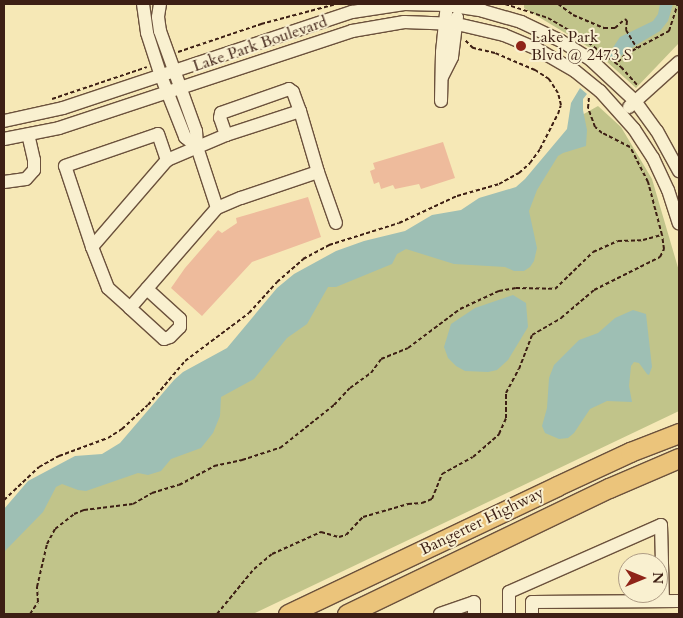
<!DOCTYPE html>
<html>
<head>
<meta charset="utf-8">
<style>
	body { margin:0 }
	#map { position:relative; width:683px; height:618px; overflow:hidden; background:#f6e8b6; font-family:Cardo,serif }
	div>[style] { position:absolute }
	.green>* { inset:0; background:#c1c48a }
	.water>* { inset:0; background:#9ebfb4 }
	.building>* { inset:0; background:#eebb9c }
	.path>* { height:2px; margin-top:-1px; transform-origin:0; background:repeating-linear-gradient(90deg,#3d1f14 0 4px,transparent 0 6.5px) }
	.roads { filter:drop-shadow(1px 0 #6b513c) drop-shadow(-1px 0 #6b513c) drop-shadow(0 1px #6b513c) drop-shadow(0 -1px #6b513c) }
	.minor>* { height:12px; margin:-6px; padding:0 6px; transform-origin:6px; border-radius:6px; background:#f9f0d0 }
	.highway>* { height:19px; margin:-9.5px; padding:0 9.5px; transform-origin:9.5px; border-radius:9.5px; background:#ebc47b }
	.dots>* { width:14px; height:14px; translate:-50% -50%; box-sizing:border-box; border:2px solid #f9f0d0; border-radius:50% }
	span { translate:-50% -50%; white-space:nowrap; text-align:center; line-height:1.15; -webkit-text-stroke:4px #f9f0d0; paint-order:stroke }
	.poi-label { font-size:16px; color:#3d1f14 }
	.left { translate:0 -50%; text-align:left }
	.street-label { font-size:16px; color:#3d1f14 }
	.frame { position:absolute; inset:0; border:5px solid #3d1f14; pointer-events:none }
	.north { position:absolute; left:618px; top:553px; width:50px; height:50px; box-sizing:border-box; background:#f9f0d0; border:1px solid #ae9c85; border-radius:50%; rotate:90deg; font-size:14px; font-weight:700; line-height:20px; text-align:center; color:#3d1f14 }
	.north::after { content:''; display:block; margin:auto; width:18px; height:22px; background:#8f2418; clip-path:polygon(50% 0,100% 100%,50% 72%,0 100%) }
</style>
</head>
<body>
<div id="map">
	<div class="green">
		<div style="clip-path:polygon(524px 4px,679px 4px,679px 43px,636px 88px,595px 51px,524px 8px)"></div>
		<div style="clip-path:polygon(598px 106px,621px 127px,652px 179px,679px 271px,679px 411px,253px 614px,4px 614px,4px 516px,36px 494px,125px 449px,313px 280px,526px 192px,582px 115px)"></div>
	</div>
	<div class="water">
		<div style="clip-path:polygon(660px 4px,673px 4px,668px 21px,660px 31px,628px 50px,615px 61px,608px 55px,620px 37px,653px 21px,658px 14px)"></div>
		<div style="clip-path:polygon(580px 88px,587px 94px,583px 99px,583px 110px,587px 130px,586px 146px,563px 153px,558px 156px,537px 190px,529px 211px,537px 248px,534px 261px,530px 267px,524px 271px,514px 271px,505px 267px,454px 264px,406px 249px,397px 254px,392px 264px,336px 287px,328px 287px,307px 324px,287px 338px,254px 379px,221px 397px,220px 416px,213px 433px,201px 448px,171px 459px,161px 471px,148px 475px,138px 473px,86px 491px,78px 490px,62px 484px,56px 487px,43px 512px,4px 552px,4px 509px,28px 481px,75px 456px,102px 454px,120px 443px,174px 380px,183px 372px,227px 348px,277px 288px,294px 274px,336px 251px,364px 241px,405px 231px,432px 215px,461px 210px,479px 198px,516px 187px,525px 179px,567px 129px,571px 103px)"></div>
		<div style="clip-path:polygon(513px 295px,526px 303px,528px 327px,508px 360px,497px 370px,488px 372px,465px 371px,456px 366px,448px 358px,444px 347px,451px 324px,475px 308px)"></div>
		<div style="clip-path:polygon(633px 310px,646px 314px,652px 367px,649px 375px,647px 374px,639px 363px,634px 362px,631px 366px,629px 386px,632px 402px,607px 401px,590px 409px,574px 433px,568px 438px,559px 439px,545px 433px,542px 426px,547px 408px,549px 378px,554px 365px,579px 340px,598px 333px,615px 318px)"></div>
	</div>
	<div class="building">
		<div style="clip-path:polygon(443px 142px,455px 178px,421px 189px,419px 184px,395px 189px,393px 185px,381px 189px,379px 182px,374px 184px,370px 171px,375px 169px,373px 163px)"></div>
		<div style="clip-path:polygon(308px 197px,321px 237px,252px 262px,202px 316px,171px 288px,185px 268px,218px 230px,222px 233px,237px 223px,236px 218px)"></div>
	</div>
	<div class="path">
		<div style="left:505px;top:4px;width:45px;rotate:18deg"></div>
		<div style="left:548px;top:18px;width:34px;rotate:30deg"></div>
		<div style="left:578px;top:35px;width:54px;rotate:36.7deg"></div>
		<div style="left:621px;top:67px;width:24px;rotate:48deg"></div>
		<div style="left:558px;top:4px;width:19px;rotate:36deg"></div>
		<div style="left:573px;top:15px;width:34px;rotate:23deg"></div>
		<div style="left:604px;top:28px;width:11px"></div>
		<div style="left:615px;top:28px;width:13px;rotate:-42deg"></div>
		<div style="left:625px;top:19px;width:3px;rotate:45deg"></div>
		<div style="left:627px;top:21px;width:9px;rotate:96deg"></div>
		<div style="left:626px;top:30px;width:21px;rotate:59deg"></div>
		<div style="left:178px;top:52px;width:88px;rotate:-18.6deg"></div>
		<div style="left:261px;top:24px;width:78px;rotate:-14.9deg"></div>
		<div style="left:618px;top:62px;width:11px;rotate:-45deg"></div>
		<div style="left:626px;top:54px;width:49px;rotate:-28.1deg"></div>
		<div style="left:669px;top:31px;width:28px;rotate:-72deg"></div>
		<div style="left:52px;top:99px;width:100px;rotate:-18.6deg"></div>
		<div style="left:4px;top:500px;width:48px;rotate:-43.3deg"></div>
		<div style="left:39px;top:467px;width:23px;rotate:-29deg"></div>
		<div style="left:59px;top:456px;width:52px;rotate:-20.2deg"></div>
		<div style="left:108px;top:438px;width:17px;rotate:-33deg"></div>
		<div style="left:122px;top:429px;width:35px;rotate:-43deg"></div>
		<div style="left:148px;top:405px;width:57px;rotate:-49.9deg"></div>
		<div style="left:185px;top:361px;width:80px;rotate:-36.9deg"></div>
		<div style="left:249px;top:313px;width:42px;rotate:-47.9deg"></div>
		<div style="left:277px;top:282px;width:35px;rotate:-41deg"></div>
		<div style="left:303px;top:259px;width:30px;rotate:-28deg"></div>
		<div style="left:329px;top:245px;width:73px;rotate:-17.4deg"></div>
		<div style="left:399px;top:223px;width:64px;rotate:-25deg"></div>
		<div style="left:457px;top:196px;width:44px;rotate:-15.9deg"></div>
		<div style="left:499px;top:184px;width:23px;rotate:-29deg"></div>
		<div style="left:519px;top:173px;width:15px;rotate:-42deg"></div>
		<div style="left:530px;top:163px;width:17px;rotate:-54deg"></div>
		<div style="left:540px;top:149px;width:39px;rotate:-63deg"></div>
		<div style="left:558px;top:114px;width:9px;rotate:-72deg"></div>
		<div style="left:561px;top:105px;width:12px;rotate:-104deg"></div>
		<div style="left:558px;top:93px;width:17px;rotate:-123deg"></div>
		<div style="left:549px;top:79px;width:17px;rotate:-147deg"></div>
		<div style="left:535px;top:70px;width:43px;rotate:-157deg"></div>
		<div style="left:495px;top:53px;width:23px;rotate:-167deg"></div>
		<div style="left:473px;top:48px;width:11px;rotate:-135deg"></div>
		<div style="left:30px;top:614px;width:14px;rotate:-56deg"></div>
		<div style="left:38px;top:602px;width:15px;rotate:-94deg"></div>
		<div style="left:37px;top:587px;width:44px;rotate:-76.9deg"></div>
		<div style="left:47px;top:544px;width:17px;rotate:-62deg"></div>
		<div style="left:55px;top:529px;width:24px;rotate:-38deg"></div>
		<div style="left:74px;top:514px;width:11px;rotate:-22deg"></div>
		<div style="left:84px;top:510px;width:49px;rotate:-7deg"></div>
		<div style="left:133px;top:504px;width:22px;rotate:-30deg"></div>
		<div style="left:152px;top:493px;width:28px;rotate:-17deg"></div>
		<div style="left:179px;top:485px;width:40px;rotate:-28deg"></div>
		<div style="left:214px;top:466px;width:29px;rotate:-12deg"></div>
		<div style="left:242px;top:460px;width:40px;rotate:-18deg"></div>
		<div style="left:280px;top:448px;width:69px;rotate:-38.5deg"></div>
		<div style="left:334px;top:405px;width:23px;rotate:-47deg"></div>
		<div style="left:350px;top:388px;width:26px;rotate:-36deg"></div>
		<div style="left:371px;top:373px;width:17px;rotate:-54deg"></div>
		<div style="left:381px;top:359px;width:29px;rotate:-22deg"></div>
		<div style="left:408px;top:348px;width:65px;rotate:-36.9deg"></div>
		<div style="left:460px;top:309px;width:43px;rotate:-24.8deg"></div>
		<div style="left:499px;top:291px;width:17px;rotate:-10deg"></div>
		<div style="left:516px;top:288px;width:39px;rotate:1deg"></div>
		<div style="left:555px;top:289px;width:53px;rotate:-44.2deg"></div>
		<div style="left:593px;top:252px;width:27px;rotate:-24deg"></div>
		<div style="left:618px;top:241px;width:25px;rotate:-2deg"></div>
		<div style="left:643px;top:240px;width:20px;rotate:-15deg"></div>
		<div style="left:217px;top:614px;width:58px;rotate:-50.6deg"></div>
		<div style="left:254px;top:569px;width:23px;rotate:-40deg"></div>
		<div style="left:272px;top:554px;width:54px;rotate:-24.2deg"></div>
		<div style="left:321px;top:532px;width:19px;rotate:16deg"></div>
		<div style="left:339px;top:537px;width:7px;rotate:-16deg"></div>
		<div style="left:346px;top:535px;width:25px;rotate:-47deg"></div>
		<div style="left:363px;top:517px;width:47px;rotate:-16.1deg"></div>
		<div style="left:408px;top:504px;width:14px;rotate:-4deg"></div>
		<div style="left:422px;top:503px;width:11px;rotate:-22deg"></div>
		<div style="left:432px;top:499px;width:27px;rotate:-68deg"></div>
		<div style="left:442px;top:474px;width:35px;rotate:-29deg"></div>
		<div style="left:473px;top:457px;width:35px;rotate:-41deg"></div>
		<div style="left:499px;top:434px;width:17px;rotate:-66deg"></div>
		<div style="left:506px;top:418px;width:25px;rotate:-90deg"></div>
		<div style="left:506px;top:393px;width:27px;rotate:-62deg"></div>
		<div style="left:519px;top:369px;width:36px;rotate:-69deg"></div>
		<div style="left:532px;top:335px;width:34px;rotate:-30deg"></div>
		<div style="left:561px;top:318px;width:43px;rotate:-40.3deg"></div>
		<div style="left:594px;top:290px;width:74px;rotate:-26.6deg"></div>
		<div style="left:660px;top:257px;width:9px;rotate:-63deg"></div>
		<div style="left:664px;top:249px;width:14px;rotate:-98deg"></div>
		<div style="left:662px;top:235px;width:55px;rotate:-104.8deg"></div>
		<div style="left:648px;top:182px;width:39px;rotate:-117deg"></div>
		<div style="left:630px;top:147px;width:31px;rotate:-153deg"></div>
		<div style="left:602px;top:133px;width:9px;rotate:-139deg"></div>
		<div style="left:595px;top:127px;width:20px;rotate:-110deg"></div>
		<div style="left:588px;top:108px;width:12px;rotate:-85deg"></div>
	</div>
	<div class="roads">
		<div class="minor">
			<div style="left:143px;top:4px;width:29px;rotate:82deg"></div>
			<div style="left:147px;top:33px;width:45px;rotate:72deg"></div>
			<div style="left:161px;top:76px;width:66px;rotate:68.5deg"></div>
			<div style="left:185px;top:137px;width:16px;rotate:40deg"></div>
			<div style="left:160px;top:4px;width:13px;rotate:99deg"></div>
			<div style="left:158px;top:17px;width:14px;rotate:82deg"></div>
			<div style="left:160px;top:31px;width:106px;rotate:70.2deg"></div>
			<div style="left:196px;top:131px;width:16px;rotate:86deg"></div>
			<div style="left:197px;top:147px;width:64px;rotate:71.8deg"></div>
			<div style="left:442px;top:77px;width:22px;rotate:-63deg"></div>
			<div style="left:452px;top:57px;width:40px;rotate:-82.9deg"></div>
			<div style="left:441px;top:101px;width:49px;rotate:-88.8deg"></div>
			<div style="left:442px;top:52px;width:48px;rotate:-84.1deg"></div>
			<div style="left:629px;top:107px;width:67px;rotate:-42deg"></div>
			<div style="left:4px;top:121px;width:60px;rotate:-12.4deg"></div>
			<div style="left:63px;top:108px;width:305px;rotate:-18.4deg"></div>
			<div style="left:352px;top:12px;width:53px;rotate:-8.7deg"></div>
			<div style="left:404px;top:4px;width:43px;rotate:1.3deg"></div>
			<div style="left:447px;top:5px;width:36px;rotate:9deg"></div>
			<div style="left:483px;top:11px;width:40px;rotate:16deg"></div>
			<div style="left:521px;top:22px;width:44px;rotate:25.4deg"></div>
			<div style="left:561px;top:41px;width:36px;rotate:32deg"></div>
			<div style="left:591px;top:60px;width:60px;rotate:43deg"></div>
			<div style="left:635px;top:101px;width:37px;rotate:54deg"></div>
			<div style="left:657px;top:131px;width:46px;rotate:61.2deg"></div>
			<div style="left:226px;top:135px;width:18px;rotate:-109deg"></div>
			<div style="left:220px;top:118px;width:5px;rotate:-79deg"></div>
			<div style="left:221px;top:113px;width:72px;rotate:-19.4deg"></div>
			<div style="left:289px;top:89px;width:5px;rotate:37deg"></div>
			<div style="left:293px;top:92px;width:20px;rotate:70deg"></div>
			<div style="left:4px;top:139px;width:56px;rotate:-11.3deg"></div>
			<div style="left:59px;top:128px;width:309px;rotate:-18.3deg"></div>
			<div style="left:352px;top:31px;width:53px;rotate:-9.8deg"></div>
			<div style="left:404px;top:22px;width:53px;rotate:2.2deg"></div>
			<div style="left:457px;top:24px;width:48px;rotate:13.2deg"></div>
			<div style="left:504px;top:35px;width:36px;rotate:23deg"></div>
			<div style="left:537px;top:49px;width:44px;rotate:30.1deg"></div>
			<div style="left:575px;top:71px;width:32px;rotate:39deg"></div>
			<div style="left:600px;top:91px;width:51px;rotate:48.2deg"></div>
			<div style="left:634px;top:129px;width:35px;rotate:57deg"></div>
			<div style="left:653px;top:158px;width:35px;rotate:65deg"></div>
			<div style="left:668px;top:190px;width:35px;rotate:72deg"></div>
			<div style="left:318px;top:172px;width:64px;rotate:-106.4deg"></div>
			<div style="left:300px;top:111px;width:78px;rotate:162deg"></div>
			<div style="left:226px;top:135px;width:64px;rotate:157deg"></div>
			<div style="left:167px;top:160px;width:115px;rotate:130.8deg"></div>
			<div style="left:92px;top:247px;width:44px;rotate:68.7deg"></div>
			<div style="left:108px;top:288px;width:30px;rotate:42deg"></div>
			<div style="left:130px;top:308px;width:133px;rotate:-49deg"></div>
			<div style="left:217px;top:208px;width:26px;rotate:-23deg"></div>
			<div style="left:241px;top:198px;width:81px;rotate:-18.7deg"></div>
			<div style="left:318px;top:172px;width:54px;rotate:70.6deg"></div>
			<div style="left:4px;top:182px;width:22px;rotate:-8deg"></div>
			<div style="left:26px;top:179px;width:12px;rotate:-48deg"></div>
			<div style="left:34px;top:170px;width:10px;rotate:-90deg"></div>
			<div style="left:34px;top:160px;width:26px;rotate:-103deg"></div>
			<div style="left:92px;top:247px;width:85px;rotate:-108.4deg"></div>
			<div style="left:65px;top:166px;width:98px;rotate:-19deg"></div>
			<div style="left:158px;top:134px;width:28px;rotate:71deg"></div>
			<div style="left:130px;top:308px;width:46px;rotate:42.4deg"></div>
			<div style="left:164px;top:339px;width:6px;rotate:-18deg"></div>
			<div style="left:170px;top:337px;width:14px;rotate:-45deg"></div>
			<div style="left:180px;top:327px;width:8px;rotate:-90deg"></div>
			<div style="left:180px;top:319px;width:45px;rotate:-137.7deg"></div>
			<div style="left:440px;top:614px;width:36px;rotate:-19deg"></div>
			<div style="left:474px;top:602px;width:12px;rotate:90deg"></div>
			<div style="left:509px;top:614px;width:22px;rotate:-90deg"></div>
			<div style="left:509px;top:592px;width:166px;rotate:-23.8deg"></div>
			<div style="left:661px;top:525px;width:76px;rotate:88.5deg"></div>
			<div style="left:532px;top:614px;width:12px;rotate:-90deg"></div>
			<div style="left:532px;top:602px;width:147px;rotate:-0.4deg"></div>
		</div>
		<div class="highway">
			<div style="left:288px;top:614px;width:298px;rotate:-25.4deg"></div>
			<div style="left:557px;top:486px;width:81px;rotate:-25deg"></div>
			<div style="left:630px;top:452px;width:53px;rotate:-21.2deg"></div>
			<div style="left:347px;top:614px;width:291px;rotate:-25.7deg"></div>
			<div style="left:609px;top:488px;width:76px;rotate:-23.2deg"></div>
		</div>
	</div>
	<div class="dots">
		<div style="left:521px;top:46px;background:#8f2418"></div>
	</div>
	<div class="poi-label">
		<span class="left" style="left:531px;top:46px">Lake Park<br>Blvd @ 2473 S</span>
	</div>
	<div class="street-label">
		<span style="left:260px;top:44px;rotate:-19deg">Lake Park Boulevard</span>
		<span style="left:482px;top:521px;rotate:-26deg">Bangerter Highway</span>
	</div>
	<div class="frame"></div>
	<div class="north">N</div>
</div>
</body>
</html>
